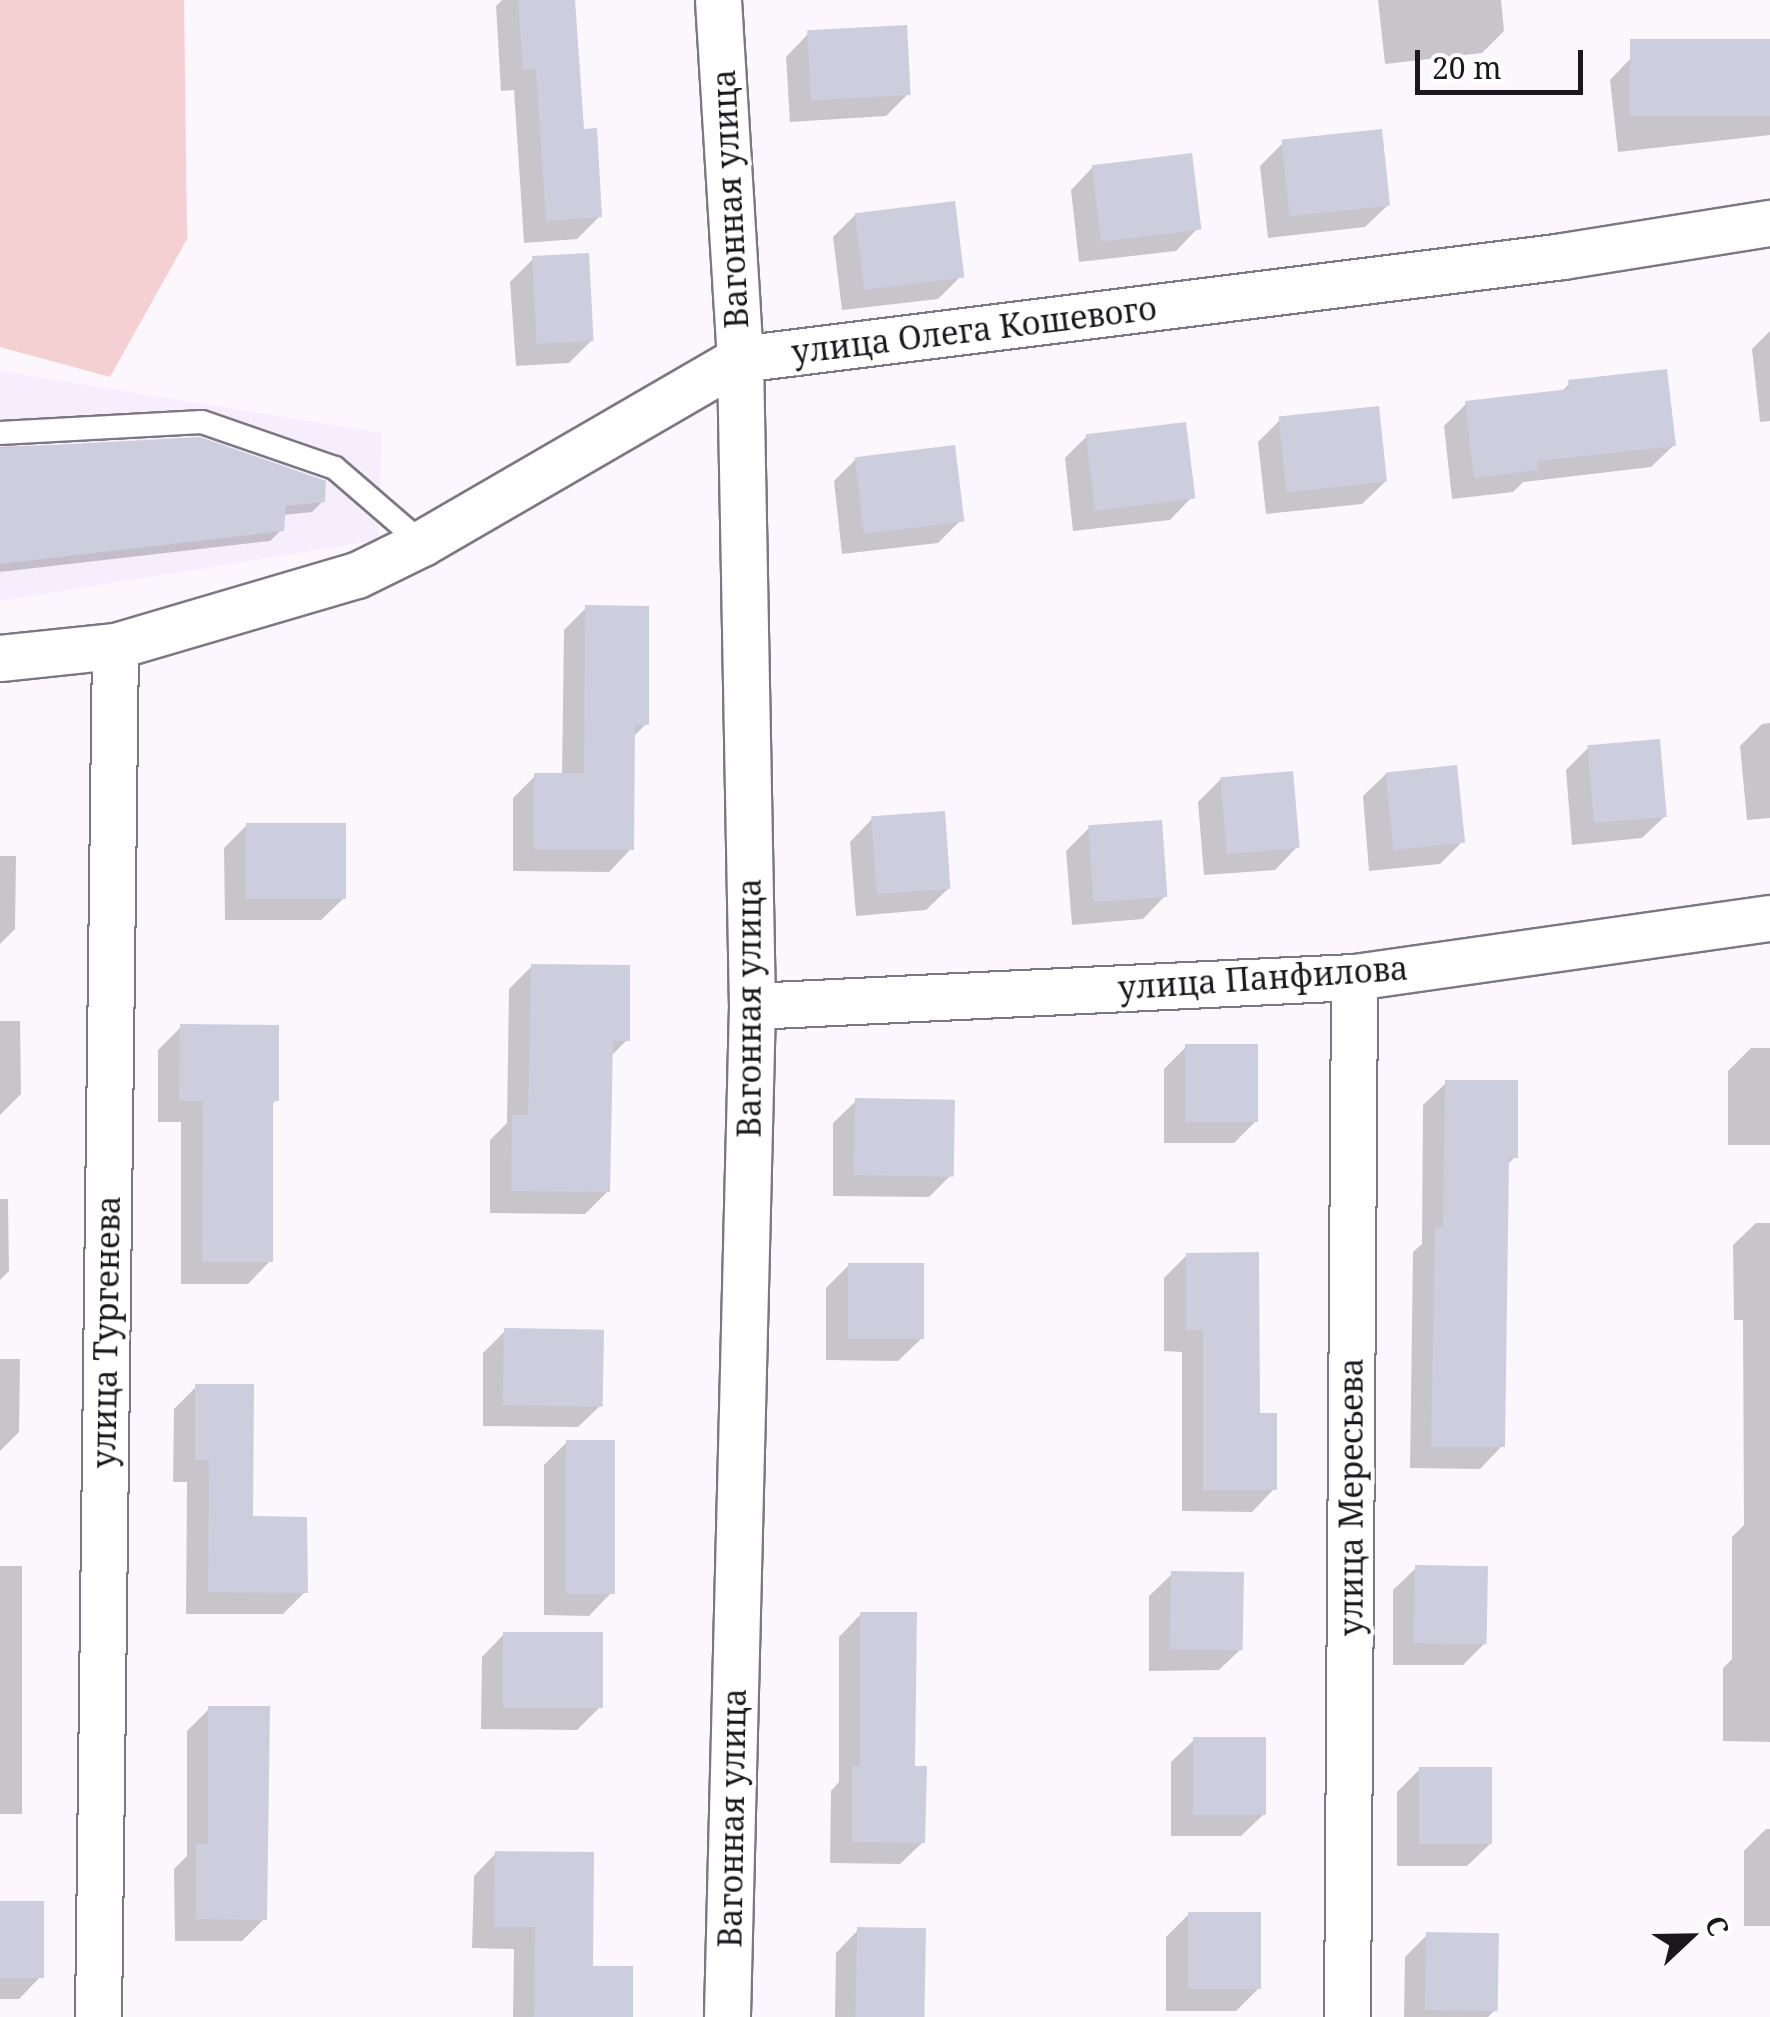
<!DOCTYPE html>
<html>
<head>
<meta charset="utf-8">
<style>
	body { margin:0 }
	#map { position:relative; width:1770px; height:2017px; overflow:hidden; background:#fbf7fd; font-family:"Noto Serif",serif }
	div>[style] { position:absolute }
	.built>* { inset:0; background:#f6edfd }
	.green>* { inset:0; background:#f4d0d2 }
	.shadow>* { inset:0; background:#0003; transform-origin:0 0 }
	.building>* { inset:0; background:#cccedd; transform-origin:0 0 }
	.roads { filter:drop-shadow(2px 0 #7d7783) drop-shadow(-2px 0 #7d7783) drop-shadow(0 2px #7d7783) drop-shadow(0 -2px #7d7783) }
	.lane>* { height:22px; margin:-11px; padding:0 11px; transform-origin:11px; border-radius:11px; background:#fff }
	.street>* { height:45px; margin:-22.5px; padding:0 22.5px; transform-origin:22.5px; border-radius:22.5px; background:#fff }
	span { translate:-50% -50%; white-space:nowrap; text-align:center; line-height:1.15; -webkit-text-stroke:8px #fff; paint-order:stroke }
	.street-label { font-size:32px; color:#1a181c }
	.north { position:absolute; left:1640px; top:1887px; width:100px; height:100px; -webkit-text-stroke:8px #fff; paint-order:stroke; rotate:68deg; font-size:28px; font-weight:700; line-height:40px; text-align:center; color:#1a181c }
	.north::after { content:''; display:block; margin:auto; width:35px; height:45px; background:#1a181c; clip-path:polygon(50% 0,100% 100%,50% 72%,0 100%) }
	.scale { position:absolute; left:1415px; top:50px; width:168px; height:45px; box-sizing:border-box; border:5px solid #1a181c; border-top:0; padding-left:12px; font-size:30px; line-height:35px; white-space:nowrap; color:#1a181c; -webkit-text-stroke:8px #fff; paint-order:stroke }
</style>
</head>
<body>
<div id="map">
	<div class="built">
		<div style="clip-path:polygon(0 371px,382px 433px,378px 540px,0 601px)"></div>
	</div>
	<div class="green">
		<div style="clip-path:polygon(0 0,184px 0,187px 239px,110px 377px,0 347px)"></div>
	</div>
	<div class="shadow">
		<div style="clip-path:polygon(502px 0,573px 0,582px 132px,600px 216px,577px 239px,524px 243px,514px 90px,501px 91px,496px 6px)"></div>
		<div style="clip-path:polygon(1378px 0,1501px 0,1504px 31px,1482px 53px,1385px 64px)"></div>
		<div style="clip-path:polygon(808px 34px,908px 94px,886px 116px,790px 122px,786px 57px)"></div>
		<div style="clip-path:polygon(1770px 42px,1770px 135px,1618px 152px,1610px 80px,1632px 57px)"></div>
		<div style="clip-path:polygon(1283px 143px,1388px 205px,1365px 227px,1268px 238px,1260px 166px)"></div>
		<div style="clip-path:polygon(1093px 167px,1198px 228px,1176px 251px,1079px 262px,1071px 190px)"></div>
		<div style="clip-path:polygon(856px 214px,961px 276px,938px 299px,842px 310px,833px 237px)"></div>
		<div style="clip-path:polygon(533px 259px,592px 340px,569px 363px,516px 366px,510px 282px)"></div>
		<div style="clip-path:polygon(1770px 331px,1770px 421px,1760px 422px,1752px 349px)"></div>
		<div style="clip-path:polygon(1570px 383px,1674px 445px,1651px 467px,1523px 482px,1513px 492px,1452px 499px,1444px 426px,1466px 404px,1560px 393px)"></div>
		<div style="clip-path:polygon(1281px 419px,1385px 482px,1362px 504px,1266px 514px,1258px 442px)"></div>
		<div style="clip-path:polygon(1087px 436px,1192px 497px,1170px 520px,1073px 531px,1065px 458px)"></div>
		<div style="clip-path:polygon(200px 440px,323px 501px,312px 512px,283px 515px,281px 530px,270px 541px,0 572px,0 447px)"></div>
		<div style="clip-path:polygon(856px 459px,961px 520px,938px 543px,842px 554px,834px 481px)"></div>
		<div style="clip-path:polygon(586px 608px,646px 724px,632px 738px,631px 849px,609px 872px,513px 871px,513px 798px,535px 776px,562px 776px,564px 630px)"></div>
		<div style="clip-path:polygon(1770px 723px,1770px 818px,1747px 820px,1740px 746px,1762px 724px)"></div>
		<div style="clip-path:polygon(1588px 748px,1665px 816px,1642px 838px,1572px 845px,1566px 770px)"></div>
		<div style="clip-path:polygon(1386px 774px,1462px 842px,1440px 864px,1369px 871px,1363px 796px)"></div>
		<div style="clip-path:polygon(1221px 779px,1297px 847px,1275px 870px,1204px 875px,1198px 802px)"></div>
		<div style="clip-path:polygon(872px 819px,949px 888px,926px 910px,856px 916px,850px 842px)"></div>
		<div style="clip-path:polygon(247px 825px,344px 898px,321px 920px,225px 920px,224px 848px)"></div>
		<div style="clip-path:polygon(1089px 828px,1165px 896px,1143px 919px,1072px 925px,1066px 851px)"></div>
		<div style="clip-path:polygon(0 856px,16px 856px,15px 929px,0 944px)"></div>
		<div style="clip-path:polygon(532px 966px,627px 1040px,610px 1057px,608px 1191px,585px 1214px,490px 1213px,490px 1140px,507px 1123px,509px 989px)"></div>
		<div style="clip-path:polygon(0 1021px,20px 1021px,21px 1094px,0 1115px)"></div>
		<div style="clip-path:polygon(181px 1027px,276px 1100px,270px 1106px,270px 1261px,248px 1284px,181px 1284px,181px 1122px,158px 1122px,158px 1050px)"></div>
		<div style="clip-path:polygon(1186px 1047px,1256px 1121px,1234px 1143px,1164px 1143px,1164px 1069px)"></div>
		<div style="clip-path:polygon(1751px 1048px,1770px 1048px,1770px 1145px,1728px 1145px,1728px 1071px)"></div>
		<div style="clip-path:polygon(1446px 1083px,1515px 1157px,1506px 1166px,1502px 1446px,1480px 1469px,1410px 1468px,1413px 1252px,1422px 1244px,1423px 1105px)"></div>
		<div style="clip-path:polygon(856px 1101px,952px 1174px,929px 1197px,833px 1196px,833px 1123px)"></div>
		<div style="clip-path:polygon(0 1199px,8px 1199px,9px 1271px,0 1280px)"></div>
		<div style="clip-path:polygon(1756px 1223px,1770px 1223px,1770px 1742px,1723px 1741px,1723px 1668px,1732px 1659px,1732px 1537px,1744px 1525px,1743px 1320px,1734px 1320px,1733px 1245px)"></div>
		<div style="clip-path:polygon(1187px 1255px,1274px 1489px,1252px 1512px,1182px 1511px,1182px 1352px,1164px 1351px,1164px 1278px)"></div>
		<div style="clip-path:polygon(849px 1265px,921px 1339px,898px 1361px,826px 1360px,826px 1288px)"></div>
		<div style="clip-path:polygon(505px 1331px,601px 1405px,578px 1427px,483px 1426px,483px 1353px)"></div>
		<div style="clip-path:polygon(0 1359px,20px 1359px,19px 1432px,0 1451px)"></div>
		<div style="clip-path:polygon(196px 1387px,250px 1519px,305px 1592px,283px 1614px,186px 1614px,187px 1482px,173px 1482px,174px 1409px)"></div>
		<div style="clip-path:polygon(567px 1442px,611px 1593px,589px 1616px,544px 1615px,544px 1465px)"></div>
		<div style="left:0;top:1566px;width:22px;height:248px"></div>
		<div style="clip-path:polygon(1416px 1568px,1486px 1642px,1463px 1665px,1393px 1665px,1393px 1590px)"></div>
		<div style="clip-path:polygon(1172px 1574px,1242px 1648px,1219px 1670px,1149px 1671px,1149px 1596px)"></div>
		<div style="clip-path:polygon(861px 1614px,913px 1769px,923px 1842px,900px 1864px,830px 1863px,831px 1791px,839px 1782px,839px 1637px)"></div>
		<div style="clip-path:polygon(504px 1634px,599px 1708px,577px 1730px,481px 1729px,482px 1657px)"></div>
		<div style="clip-path:polygon(210px 1708px,264px 1919px,242px 1941px,175px 1941px,174px 1869px,187px 1856px,187px 1731px)"></div>
		<div style="clip-path:polygon(1194px 1740px,1264px 1814px,1241px 1836px,1171px 1836px,1171px 1762px)"></div>
		<div style="clip-path:polygon(1420px 1769px,1490px 1844px,1467px 1866px,1397px 1866px,1397px 1792px)"></div>
		<div style="clip-path:polygon(1766px 1829px,1770px 1829px,1770px 1926px,1744px 1926px,1744px 1851px)"></div>
		<div style="clip-path:polygon(496px 1853px,591px 1968px,631px 2017px,513px 2017px,514px 1949px,472px 1948px,474px 1876px)"></div>
		<div style="clip-path:polygon(0 1903px,41px 1976px,19px 1999px,0 1999px)"></div>
		<div style="clip-path:polygon(1189px 1914px,1259px 1988px,1236px 2011px,1166px 2011px,1166px 1937px)"></div>
		<div style="clip-path:polygon(858px 1930px,923px 2017px,835px 2017px,836px 1953px)"></div>
		<div style="clip-path:polygon(1427px 1935px,1496px 2009px,1488px 2017px,1404px 2017px,1405px 1957px)"></div>
	</div>
	<div class="building">
		<div style="clip-path:polygon(518px 0,575px 0,584px 129px,597px 128px,602px 217px,546px 221px,536px 69px,523px 70px)"></div>
		<div style="left:907px;top:25px;width:70px;height:100px;rotate:87deg"></div>
		<div style="left:1770px;top:39px;width:77px;height:140px;rotate:90deg"></div>
		<div style="left:1382px;top:129px;width:77px;height:101px;rotate:84deg"></div>
		<div style="left:1192px;top:153px;width:77px;height:101px;rotate:83deg"></div>
		<div style="left:955px;top:201px;width:77px;height:101px;rotate:83deg"></div>
		<div style="left:589px;top:253px;width:88px;height:57px;rotate:87deg"></div>
		<div style="clip-path:polygon(1667px 369px,1676px 446px,1537px 461px,1538px 470px,1474px 478px,1465px 401px,1569px 389px,1568px 380px)"></div>
		<div style="left:1379px;top:406px;width:76px;height:101px;rotate:84deg"></div>
		<div style="left:1186px;top:422px;width:77px;height:101px;rotate:83deg"></div>
		<div style="clip-path:polygon(200px 437px,326px 481px,325px 502px,286px 506px,284px 531px,0 564px,0 448px)"></div>
		<div style="left:955px;top:445px;width:77px;height:101px;rotate:83deg"></div>
		<div style="clip-path:polygon(585px 605px,649px 606px,649px 725px,635px 725px,634px 850px,534px 849px,534px 773px,584px 773px)"></div>
		<div style="left:1660px;top:739px;width:78px;height:73px;rotate:85deg"></div>
		<div style="left:1457px;top:765px;width:78px;height:72px;rotate:84deg"></div>
		<div style="left:1293px;top:771px;width:77px;height:73px;rotate:85deg"></div>
		<div style="left:945px;top:811px;width:78px;height:74px;rotate:86deg"></div>
		<div style="left:1162px;top:820px;width:77px;height:74px;rotate:86deg"></div>
		<div style="left:246px;top:823px;width:100px;height:76px"></div>
		<div style="clip-path:polygon(531px 964px,630px 965px,630px 1041px,613px 1041px,610px 1192px,511px 1191px,512px 1115px,528px 1115px)"></div>
		<div style="clip-path:polygon(180px 1024px,279px 1025px,279px 1101px,273px 1101px,273px 1262px,202px 1262px,203px 1101px,179px 1101px)"></div>
		<div style="left:1185px;top:1044px;width:73px;height:78px"></div>
		<div style="clip-path:polygon(1445px 1080px,1518px 1080px,1518px 1158px,1509px 1158px,1505px 1447px,1431px 1447px,1435px 1227px,1443px 1227px)"></div>
		<div style="left:855px;top:1098px;width:100px;height:77px;rotate:1deg"></div>
		<div style="clip-path:polygon(1259px 1252px,1260px 1413px,1277px 1413px,1277px 1490px,1203px 1490px,1203px 1330px,1186px 1330px,1186px 1253px)"></div>
		<div style="left:848px;top:1263px;width:76px;height:76px"></div>
		<div style="left:504px;top:1328px;width:100px;height:77px;rotate:1deg"></div>
		<div style="clip-path:polygon(195px 1384px,254px 1384px,253px 1516px,307px 1517px,308px 1593px,208px 1592px,209px 1460px,195px 1460px)"></div>
		<div style="left:566px;top:1440px;width:49px;height:154px"></div>
		<div style="left:1415px;top:1565px;width:73px;height:78px;rotate:1deg"></div>
		<div style="left:1171px;top:1571px;width:73px;height:78px;rotate:1deg"></div>
		<div style="clip-path:polygon(860px 1612px,917px 1612px,915px 1766px,927px 1766px,925px 1843px,852px 1842px,852px 1766px,860px 1766px)"></div>
		<div style="left:503px;top:1632px;width:100px;height:76px"></div>
		<div style="clip-path:polygon(208px 1706px,270px 1706px,267px 1920px,196px 1919px,196px 1844px,208px 1844px)"></div>
		<div style="left:1193px;top:1737px;width:73px;height:78px"></div>
		<div style="left:1419px;top:1767px;width:73px;height:77px"></div>
		<div style="clip-path:polygon(495px 1851px,594px 1852px,593px 1966px,633px 1966px,633px 2017px,534px 2017px,535px 1927px,494px 1927px)"></div>
		<div style="left:0;top:1901px;width:44px;height:77px"></div>
		<div style="left:1188px;top:1912px;width:73px;height:77px"></div>
		<div style="left:857px;top:1927px;width:69px;height:90px;rotate:1deg"></div>
		<div style="left:1426px;top:1932px;width:73px;height:78px;rotate:1deg"></div>
	</div>
	<div class="roads">
		<div class="lane">
			<div style="left:0;top:433px;width:202px;rotate:-3.1deg"></div>
			<div style="left:202px;top:422px;width:141px;rotate:19.1deg"></div>
			<div style="left:335px;top:468px;width:115px;rotate:40.8deg"></div>
		</div>
		<div class="street">
			<div style="left:718px;top:0;width:360px;rotate:86.5deg"></div>
			<div style="left:740px;top:359px;width:647px;rotate:88.94deg"></div>
			<div style="left:752px;top:1006px;width:1011px;rotate:91.42deg"></div>
			<div style="left:0;top:658px;width:116px;rotate:-6deg"></div>
			<div style="left:115px;top:646px;width:252px;rotate:-16.4deg"></div>
			<div style="left:357px;top:575px;width:72px;rotate:-26.2deg"></div>
			<div style="left:422px;top:543px;width:367px;rotate:-30.1deg"></div>
			<div style="left:740px;top:359px;width:829px;rotate:-7.13deg"></div>
			<div style="left:1563px;top:256px;width:210px;rotate:-9.1deg"></div>
			<div style="left:752px;top:1006px;width:603px;rotate:-2.76deg"></div>
			<div style="left:1354px;top:977px;width:420px;rotate:-8.1deg"></div>
			<div style="left:98px;top:2017px;width:1371px;rotate:-89.29deg"></div>
			<div style="left:1347px;top:2017px;width:1040px;rotate:-89.61deg"></div>
		</div>
	</div>
	<div class="street-label">
		<span style="left:730px;top:199px;rotate:-93deg">Вагонная улица</span>
		<span style="left:974px;top:330px;rotate:-7deg">улица Олега Кошевого</span>
		<span style="left:1263px;top:978px;rotate:-4deg">улица Панфилова</span>
		<span style="left:749px;top:1008px;rotate:-90deg">Вагонная улица</span>
		<span style="left:106px;top:1332px;rotate:-89deg">улица Тургенева</span>
		<span style="left:1351px;top:1497px;rotate:-90deg">улица Мересьева</span>
		<span style="left:732px;top:1818px;rotate:-89deg">Вагонная улица</span>
	</div>
	<div class="north">С</div>
	<div class="scale">20 m</div>
</div>
</body>
</html>
